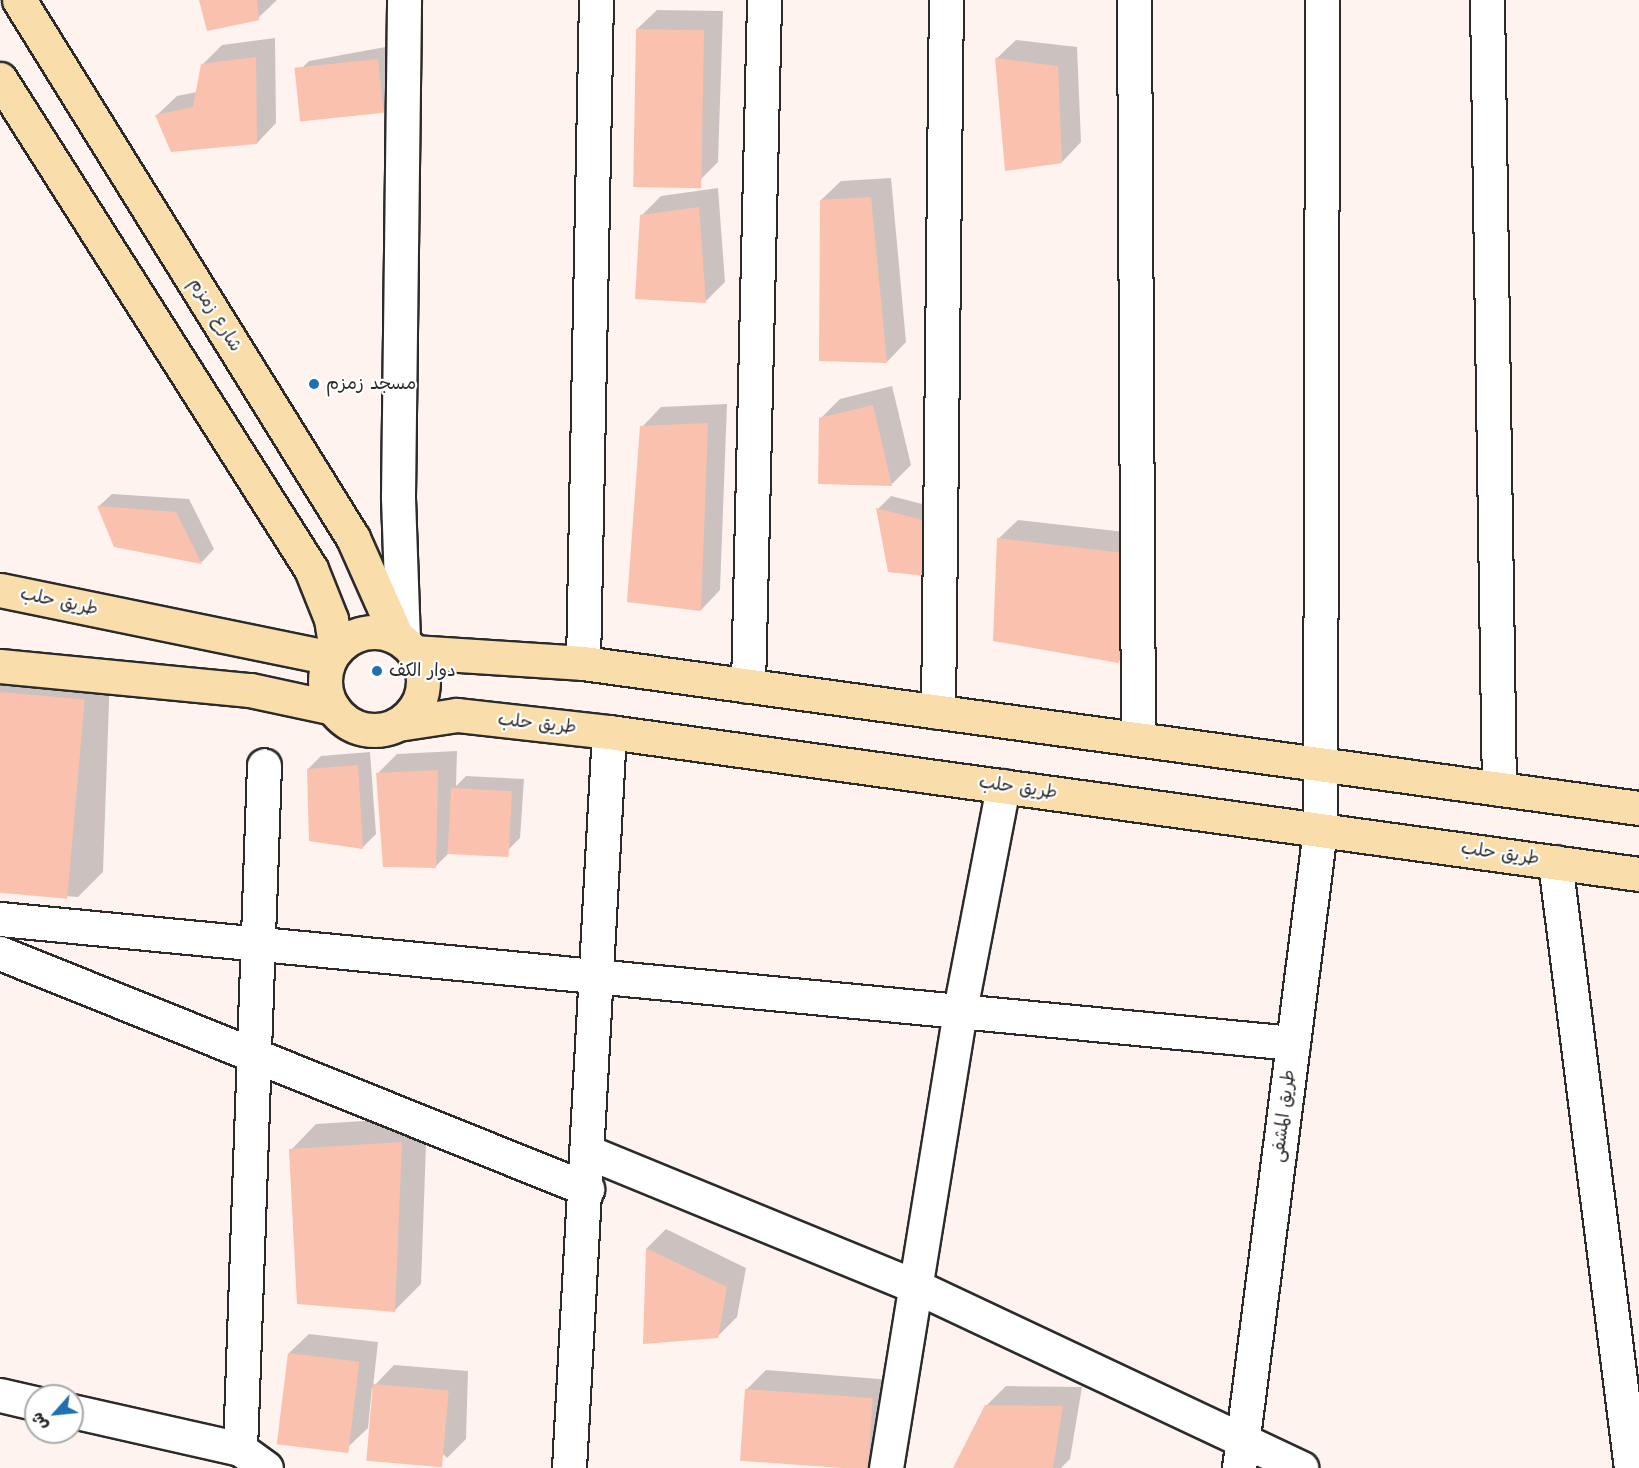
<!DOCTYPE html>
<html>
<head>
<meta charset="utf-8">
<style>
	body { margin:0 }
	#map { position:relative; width:1639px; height:1468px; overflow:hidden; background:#fef3ef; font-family:"Comic Neue","Playpen Sans Arabic",sans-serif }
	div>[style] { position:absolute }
	.shadow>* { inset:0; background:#0003 }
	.building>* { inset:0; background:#fac1af; transform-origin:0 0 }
	.roads { filter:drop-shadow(2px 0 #2b2b2b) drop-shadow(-2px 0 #2b2b2b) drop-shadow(0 2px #2b2b2b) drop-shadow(0 -2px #2b2b2b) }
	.minor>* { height:33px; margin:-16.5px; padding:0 16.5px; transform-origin:16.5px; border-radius:16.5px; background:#fff }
	.major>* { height:33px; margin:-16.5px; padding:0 16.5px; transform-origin:16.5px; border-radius:16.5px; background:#f9deab }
	.major>.ring { margin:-16.5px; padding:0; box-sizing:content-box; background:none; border:33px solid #f9deab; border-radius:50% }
	.dots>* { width:16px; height:16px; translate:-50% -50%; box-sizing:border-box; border:3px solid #fff; border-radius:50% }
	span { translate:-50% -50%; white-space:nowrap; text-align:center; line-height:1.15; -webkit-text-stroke:4.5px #fff; paint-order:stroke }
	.street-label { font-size:18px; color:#2b2b2b }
	.poi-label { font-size:18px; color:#2b2b2b }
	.left { translate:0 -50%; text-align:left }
	.north { position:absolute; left:24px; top:1384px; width:60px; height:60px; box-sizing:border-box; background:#fff; border:2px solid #aaa; border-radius:50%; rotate:243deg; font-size:16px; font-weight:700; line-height:24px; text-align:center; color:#2b2b2b }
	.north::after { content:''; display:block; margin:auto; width:21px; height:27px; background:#1f6fb2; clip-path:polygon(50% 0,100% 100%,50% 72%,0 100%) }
</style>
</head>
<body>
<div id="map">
	<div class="shadow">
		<div style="clip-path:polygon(201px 0,277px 0,258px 18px)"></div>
		<div style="clip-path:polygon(657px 10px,723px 11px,718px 162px,698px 182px,637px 29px)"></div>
		<div style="clip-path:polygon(275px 38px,276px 123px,257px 143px,157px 115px,177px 96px,197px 92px,202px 65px,222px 45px)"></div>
		<div style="clip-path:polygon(1016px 40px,1077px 47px,1081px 142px,1062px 162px,996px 59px)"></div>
		<div style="clip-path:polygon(391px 46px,396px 99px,383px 112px,296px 74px,309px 61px)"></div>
		<div style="clip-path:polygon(891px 178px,906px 342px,887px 362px,821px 200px,841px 181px)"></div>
		<div style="clip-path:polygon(718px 188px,725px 282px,706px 301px,641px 216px,661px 196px)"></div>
		<div style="clip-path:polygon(892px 386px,911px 465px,892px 484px,820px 483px,820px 419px,840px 399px)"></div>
		<div style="clip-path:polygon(727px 404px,720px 590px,701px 610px,642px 427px,661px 407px)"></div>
		<div style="clip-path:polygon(112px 494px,189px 499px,214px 549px,202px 562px,115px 545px,99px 506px)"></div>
		<div style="clip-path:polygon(891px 496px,938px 508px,939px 562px,878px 509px)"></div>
		<div style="clip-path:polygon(1018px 520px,1143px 534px,1138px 642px,1119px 661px,998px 539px)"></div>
		<div style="clip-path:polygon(0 665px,110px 674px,103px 872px,78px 897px,0 891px)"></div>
		<div style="clip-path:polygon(457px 751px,456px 786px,466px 776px,524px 779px,520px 838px,507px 851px,453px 849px,436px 866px,377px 774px,397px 754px)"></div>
		<div style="clip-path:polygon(370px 752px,376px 834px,363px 847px,308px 769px,321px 756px)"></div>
		<div style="clip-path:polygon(427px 1117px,421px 1284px,395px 1310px,291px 1150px,316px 1124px)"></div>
		<div style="clip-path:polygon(666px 1229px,746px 1268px,737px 1317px,717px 1337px,645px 1342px,647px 1248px)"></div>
		<div style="clip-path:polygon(309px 1334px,378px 1342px,373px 1387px,394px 1365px,468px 1371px,466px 1439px,447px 1458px,372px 1388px,368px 1428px,348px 1447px,289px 1353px)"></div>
		<div style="clip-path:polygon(766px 1370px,892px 1380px,887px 1449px,868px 1468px,741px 1459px,746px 1390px)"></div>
		<div style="clip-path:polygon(1006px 1386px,1082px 1387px,1070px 1459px,1061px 1468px,955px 1468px,986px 1406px)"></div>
	</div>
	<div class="building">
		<div style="clip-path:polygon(199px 0,257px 0,259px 20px,207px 31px)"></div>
		<div style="left:636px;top:29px;width:68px;height:158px;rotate:1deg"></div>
		<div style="clip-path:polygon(256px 57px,257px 144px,171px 152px,155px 115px,193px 107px,201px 64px)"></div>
		<div style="clip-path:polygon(995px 58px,1058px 66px,1062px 163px,1005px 171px)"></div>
		<div style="left:378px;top:59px;width:54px;height:84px;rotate:84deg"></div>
		<div style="clip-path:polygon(871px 197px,887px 363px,819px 361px,820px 200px)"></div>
		<div style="clip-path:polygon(699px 207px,706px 303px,635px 299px,640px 215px)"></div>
		<div style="clip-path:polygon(873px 405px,892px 486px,818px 484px,819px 418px)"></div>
		<div style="clip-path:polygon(708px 423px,701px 611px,627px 602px,640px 426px)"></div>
		<div style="clip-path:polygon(97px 506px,176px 512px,202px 564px,114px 547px)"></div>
		<div style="clip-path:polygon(876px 508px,926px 521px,926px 576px,888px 572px)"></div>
		<div style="clip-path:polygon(997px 538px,1124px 553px,1119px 663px,993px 641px)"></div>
		<div style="left:0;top:692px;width:85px;height:200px;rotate:5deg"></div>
		<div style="clip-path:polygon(358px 765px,363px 849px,309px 841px,307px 769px)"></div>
		<div style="clip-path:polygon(438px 770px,436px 868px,383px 867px,376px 773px)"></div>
		<div style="left:451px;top:788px;width:61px;height:66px;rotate:3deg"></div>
		<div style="clip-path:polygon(402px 1142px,395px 1312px,297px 1304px,289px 1149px)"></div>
		<div style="clip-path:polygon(646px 1248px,727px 1287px,718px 1338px,643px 1344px)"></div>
		<div style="left:288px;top:1353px;width:72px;height:92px;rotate:7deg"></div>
		<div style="left:373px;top:1384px;width:76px;height:77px;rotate:5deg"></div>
		<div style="left:745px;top:1389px;width:128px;height:72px;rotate:4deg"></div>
		<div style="clip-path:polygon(985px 1405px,1063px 1406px,1053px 1468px,953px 1468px)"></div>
	</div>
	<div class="roads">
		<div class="minor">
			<div style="left:1134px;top:0;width:739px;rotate:89.69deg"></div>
			<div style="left:1487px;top:0;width:789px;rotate:89.13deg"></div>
			<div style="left:403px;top:641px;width:145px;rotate:-92deg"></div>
			<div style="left:398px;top:496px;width:496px;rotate:-89.3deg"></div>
			<div style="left:583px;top:663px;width:663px;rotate:-88.88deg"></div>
			<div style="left:748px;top:686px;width:686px;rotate:-88.66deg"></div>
			<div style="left:938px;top:712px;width:712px;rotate:-89.36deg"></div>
			<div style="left:1555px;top:862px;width:611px;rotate:82.85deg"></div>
			<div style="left:0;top:919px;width:1299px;rotate:5.48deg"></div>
			<div style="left:0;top:953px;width:633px;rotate:21.9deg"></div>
			<div style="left:588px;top:1152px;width:353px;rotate:22.3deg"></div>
			<div style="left:915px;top:1286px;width:427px;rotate:25.2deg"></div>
			<div style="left:0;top:1395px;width:37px;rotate:13deg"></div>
			<div style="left:72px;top:1411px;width:172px;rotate:12.7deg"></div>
			<div style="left:240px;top:1449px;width:32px;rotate:36deg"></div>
			<div style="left:240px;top:1449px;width:684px;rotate:-87.99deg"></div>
			<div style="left:569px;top:1468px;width:737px;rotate:-86.89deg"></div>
			<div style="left:886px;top:1468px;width:464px;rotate:-80.8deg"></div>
			<div style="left:960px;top:1010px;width:228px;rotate:-79.1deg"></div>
			<div style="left:1239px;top:1468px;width:643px;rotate:-82.76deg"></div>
			<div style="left:1320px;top:830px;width:830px;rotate:-89.86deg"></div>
		</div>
		<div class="major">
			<div style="left:19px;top:0;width:633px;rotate:58.17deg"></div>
			<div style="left:353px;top:538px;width:108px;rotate:66deg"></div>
			<div style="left:0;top:79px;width:580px;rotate:57.6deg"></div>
			<div style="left:311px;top:569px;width:54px;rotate:68.2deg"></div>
			<div style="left:331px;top:619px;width:30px;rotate:81deg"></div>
			<div style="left:0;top:590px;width:337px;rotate:11.6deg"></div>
			<div class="ring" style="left:325px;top:632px;width:65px;height:65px"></div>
			<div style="left:414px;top:652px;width:169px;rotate:3.7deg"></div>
			<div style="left:583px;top:663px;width:1066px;rotate:7.82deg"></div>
			<div style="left:0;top:666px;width:251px;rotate:5.5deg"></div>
			<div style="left:250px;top:690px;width:85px;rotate:12.2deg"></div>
			<div style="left:398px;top:724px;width:60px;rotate:-8.7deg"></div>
			<div style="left:457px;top:715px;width:153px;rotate:6.4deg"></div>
			<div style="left:609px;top:732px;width:1040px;rotate:7.85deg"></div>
		</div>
	</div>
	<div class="dots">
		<div style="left:314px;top:384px;background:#1f6fb2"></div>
		<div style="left:377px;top:671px;background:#1f6fb2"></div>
	</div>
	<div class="street-label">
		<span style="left:215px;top:315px;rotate:58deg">شارع زمزم</span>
		<span style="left:59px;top:602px;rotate:12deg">طريق حلب</span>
		<span style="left:537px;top:724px;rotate:6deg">طريق حلب</span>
		<span style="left:1018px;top:788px;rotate:8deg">طريق حلب</span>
		<span style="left:1500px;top:854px;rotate:8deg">طريق حلب</span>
		<span style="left:1284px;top:1116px;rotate:-83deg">طريق المشفى</span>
	</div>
	<div class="poi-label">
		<span class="left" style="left:326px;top:384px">مسجد زمزم</span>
		<span class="left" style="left:389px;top:671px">دوار الكف</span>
	</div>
	<div class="north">ش</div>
</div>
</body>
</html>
